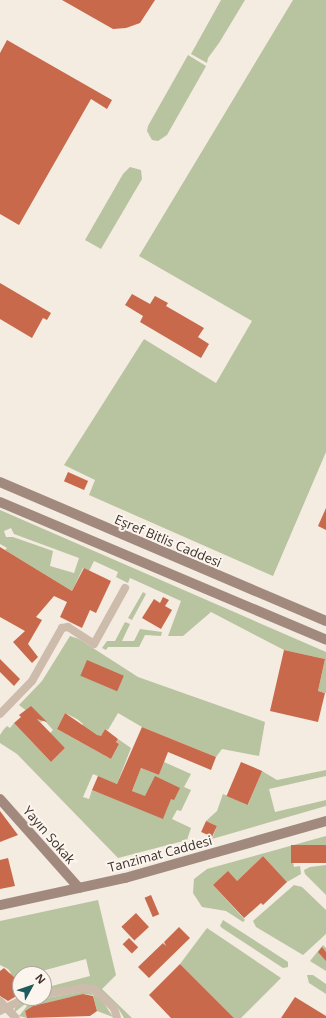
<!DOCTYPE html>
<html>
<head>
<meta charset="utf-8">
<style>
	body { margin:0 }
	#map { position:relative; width:326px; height:1018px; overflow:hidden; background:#f4ebe1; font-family:"Open Sans",sans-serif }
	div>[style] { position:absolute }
	.green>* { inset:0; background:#b8c4a0 }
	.building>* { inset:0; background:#c8694b; transform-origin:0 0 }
	.street>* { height:8px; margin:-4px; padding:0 4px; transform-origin:4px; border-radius:4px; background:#cdbbac }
	.secondary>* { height:10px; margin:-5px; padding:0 5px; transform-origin:5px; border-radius:5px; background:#a18a7d }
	span { translate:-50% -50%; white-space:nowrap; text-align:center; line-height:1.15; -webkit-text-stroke:4px #fbf5ee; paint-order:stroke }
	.street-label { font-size:13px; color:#3b302b }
	.north { position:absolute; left:12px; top:966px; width:40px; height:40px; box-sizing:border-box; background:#fbf5ee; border:1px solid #aea6a0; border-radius:50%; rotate:50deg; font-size:11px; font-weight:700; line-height:16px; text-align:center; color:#3b302b }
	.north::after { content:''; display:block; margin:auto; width:14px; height:18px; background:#1f5a5e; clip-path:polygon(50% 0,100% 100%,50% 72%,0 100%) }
</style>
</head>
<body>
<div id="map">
	<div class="green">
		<div style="clip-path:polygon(221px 0,245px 0,219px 43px,208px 58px,207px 63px,191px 54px)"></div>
		<div style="clip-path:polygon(293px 0,326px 0,326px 452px,273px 576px,89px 495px,95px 480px,64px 465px,144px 339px,216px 383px,252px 321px,139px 256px)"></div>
		<div style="clip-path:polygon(188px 55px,206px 66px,205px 68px,167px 135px,158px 141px,152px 140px,147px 131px,148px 126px)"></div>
		<div style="clip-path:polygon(130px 167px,141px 170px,142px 179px,101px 249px,85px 240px,123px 174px)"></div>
		<div style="clip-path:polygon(evenodd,0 510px,326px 652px,326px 693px,318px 691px,325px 659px,284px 650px,211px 612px,183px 636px,168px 636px,181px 601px,130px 578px,128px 583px,116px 577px,118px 572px,94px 561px,89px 571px,83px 568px,72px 591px,5px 550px,7px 548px,0 544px,0 510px,11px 528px,14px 534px,79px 558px,74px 573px,50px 566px,53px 551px,13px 537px,6px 537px,4px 531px,11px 528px)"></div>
		<div style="clip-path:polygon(143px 592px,146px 594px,132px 620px,128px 618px)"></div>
		<div style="clip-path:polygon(125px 622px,130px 624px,122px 641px,134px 641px,140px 629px,162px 632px,161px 636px,145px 635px,139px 647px,108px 647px,106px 650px,102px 648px,107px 641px,115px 641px)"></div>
		<div style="clip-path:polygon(70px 636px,79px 639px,138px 677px,265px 722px,259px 756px,222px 749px,216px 757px,142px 727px,118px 713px,108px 730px,105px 729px,101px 736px,96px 736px,82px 727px,83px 724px,77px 719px,65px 713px,57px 729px,111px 759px,119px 744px,116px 742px,118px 739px,131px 748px,117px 784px,93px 774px,83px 797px,89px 799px,92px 790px,163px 818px,168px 806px,132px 791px,141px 768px,159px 775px,164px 762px,191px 774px,184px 787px,191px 790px,181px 811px,177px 810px,172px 819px,191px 828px,187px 840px,118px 858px,17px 754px,0 743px,0 735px,4px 729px,7px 726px,10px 728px,14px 723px,51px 762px,65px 748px,50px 733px,53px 730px,44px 720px,41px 722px,19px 705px,42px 681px)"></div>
		<div style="clip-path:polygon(326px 770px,326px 776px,269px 789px,275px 812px,326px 800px,326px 806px,212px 839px,217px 826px,206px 821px,217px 811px,223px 794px,248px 805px,262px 771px,277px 780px)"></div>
		<div style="clip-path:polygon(326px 836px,326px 845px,291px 849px,294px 867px,300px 866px,301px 874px,287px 882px,263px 856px,237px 881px,213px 885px,245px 920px,243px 922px,226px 911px,202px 907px,193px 893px,194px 879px,207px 869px)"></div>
		<div style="clip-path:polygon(326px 865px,326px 895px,305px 874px,304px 870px,310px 867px)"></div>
		<div style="clip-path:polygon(294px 885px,302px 887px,326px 910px,326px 934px,303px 955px,256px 927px,253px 921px)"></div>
		<div style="clip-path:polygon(98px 900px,116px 975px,102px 989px,132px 1018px,124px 1018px,117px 1006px,85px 985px,44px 991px,44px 988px,90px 976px,86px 959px,31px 974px,20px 974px,20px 983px,9px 975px,11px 973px,8px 969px,0 965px,0 921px)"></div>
		<div style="clip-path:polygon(223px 920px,288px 962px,288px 967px,283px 968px,222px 928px,220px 926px)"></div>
		<div style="clip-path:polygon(207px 928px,281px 978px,241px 1018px,234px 1018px,180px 964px)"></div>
		<div style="clip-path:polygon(323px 945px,326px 948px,326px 971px,310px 961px)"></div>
		<div style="clip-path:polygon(307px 975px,313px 975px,326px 984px,326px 994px,309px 983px)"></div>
		<div style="clip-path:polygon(87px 991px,92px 993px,103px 1002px,113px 1017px,97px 1011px,93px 995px,84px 994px,80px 995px,80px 998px,71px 1000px,70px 997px,67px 998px,46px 1003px,38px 1008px,37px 1005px,33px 1006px,25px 1011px,27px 1018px,19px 1016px,27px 1006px,25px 1004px,15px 1012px,14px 1010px,17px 1005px,33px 1000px)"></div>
	</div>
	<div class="building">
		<div style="clip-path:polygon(62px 0,155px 0,140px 23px,126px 28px,113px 29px)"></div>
		<div style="clip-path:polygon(7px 40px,112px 100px,107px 109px,91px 99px,19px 225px,0 214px,0 53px)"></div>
		<div style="clip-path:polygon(0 283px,51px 313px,47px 320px,43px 318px,32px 338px,0 319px)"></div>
		<div style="clip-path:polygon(132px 294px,150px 304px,155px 296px,168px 303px,166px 306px,204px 328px,198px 337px,209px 344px,201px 358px,140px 322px,143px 316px,125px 305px)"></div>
		<div style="left:68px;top:472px;width:22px;height:10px;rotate:24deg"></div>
		<div style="clip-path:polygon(326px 508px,326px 530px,318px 526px)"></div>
		<div style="clip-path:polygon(0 547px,72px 591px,84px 568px,111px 581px,96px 613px,90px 610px,82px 628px,60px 617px,67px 602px,54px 596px,36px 617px,42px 620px,28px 644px,38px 657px,32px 663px,13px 642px,25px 631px,0 617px)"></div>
		<div style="clip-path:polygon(163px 597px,169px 600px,165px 606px,172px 610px,161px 629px,142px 618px,154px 599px,160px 603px)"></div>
		<div style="clip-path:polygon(284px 650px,325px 659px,318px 691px,325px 693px,318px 722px,270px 711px)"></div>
		<div style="clip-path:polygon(0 659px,20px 679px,14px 686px,0 672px)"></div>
		<div style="left:87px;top:660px;width:40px;height:17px;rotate:23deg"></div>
		<div style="clip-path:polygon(31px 706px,47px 722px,37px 719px,65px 748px,51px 762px,14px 723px,21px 717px,19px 715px)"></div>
		<div style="clip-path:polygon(65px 713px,97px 735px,101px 736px,105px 729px,118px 739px,116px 742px,119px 744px,111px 759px,57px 729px)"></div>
		<div style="clip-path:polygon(142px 727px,216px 757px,211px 770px,168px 752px,159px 775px,141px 768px,132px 791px,145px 796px,155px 776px,180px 788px,174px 800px,171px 799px,163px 819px,92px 790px,98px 776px,117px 784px)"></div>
		<div style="left:241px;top:762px;width:23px;height:37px;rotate:23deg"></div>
		<div style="clip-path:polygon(0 811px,18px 835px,0 842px)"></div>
		<div style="left:206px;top:821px;width:12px;height:12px;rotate:24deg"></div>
		<div style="left:326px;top:845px;width:18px;height:35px;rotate:90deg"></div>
		<div style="clip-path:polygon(263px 856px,287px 882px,263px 905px,261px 903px,244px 918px,213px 885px,228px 871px,237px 881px)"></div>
		<div style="clip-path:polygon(8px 858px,15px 886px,0 889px,0 860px)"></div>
		<div style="left:151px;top:895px;width:21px;height:7px;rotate:67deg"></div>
		<div style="left:136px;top:913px;width:19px;height:20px;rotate:47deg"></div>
		<div style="clip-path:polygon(179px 927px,190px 938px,149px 978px,138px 967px,163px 943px,166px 946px,164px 942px)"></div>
		<div style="left:129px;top:938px;width:13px;height:9px;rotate:45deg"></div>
		<div style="clip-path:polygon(322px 947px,326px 952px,326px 961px,318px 952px)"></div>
		<div style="clip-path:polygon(180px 964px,234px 1018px,171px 1018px,149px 995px)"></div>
		<div style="clip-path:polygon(4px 968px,17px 980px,20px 978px,20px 994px,8px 1001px,0 996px,0 971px)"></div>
		<div style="clip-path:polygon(83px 994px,93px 996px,97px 1011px,90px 1016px,27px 1018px,25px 1011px,33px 1006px)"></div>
		<div style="clip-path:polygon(295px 997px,326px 1016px,326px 1018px,281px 1018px)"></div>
	</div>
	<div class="street">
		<div style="left:0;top:714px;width:46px;rotate:-45.9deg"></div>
		<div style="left:32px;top:681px;width:61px;rotate:-60.5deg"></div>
		<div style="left:62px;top:628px;width:6px;rotate:-9deg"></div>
		<div style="left:68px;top:627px;width:31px;rotate:33deg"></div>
		<div style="left:94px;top:644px;width:64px;rotate:-61deg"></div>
		<div style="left:44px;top:994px;width:37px;rotate:-9deg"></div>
		<div style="left:81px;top:988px;width:13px;rotate:4deg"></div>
		<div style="left:94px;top:989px;width:28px;rotate:44deg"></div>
		<div style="left:114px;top:1008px;width:10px;rotate:73deg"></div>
		<div style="left:0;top:1001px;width:23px;rotate:47deg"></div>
		<div style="left:0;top:1011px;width:29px;rotate:-27deg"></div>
	</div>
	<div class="secondary">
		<div style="left:0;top:482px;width:354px;rotate:23.1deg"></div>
		<div style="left:0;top:502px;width:354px;rotate:22.9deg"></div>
		<div style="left:0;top:799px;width:119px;rotate:48.4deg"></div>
		<div style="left:0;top:905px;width:128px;rotate:-12.2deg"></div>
		<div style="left:125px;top:878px;width:209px;rotate:-15.8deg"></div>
	</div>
	<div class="street-label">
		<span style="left:168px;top:541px;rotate:23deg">Eşref Bitlis Caddesi</span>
		<span style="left:49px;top:835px;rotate:49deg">Yayın Sokak</span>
		<span style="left:160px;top:854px;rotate:-15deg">Tanzimat Caddesi</span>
	</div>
	<div class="north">N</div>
</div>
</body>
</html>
